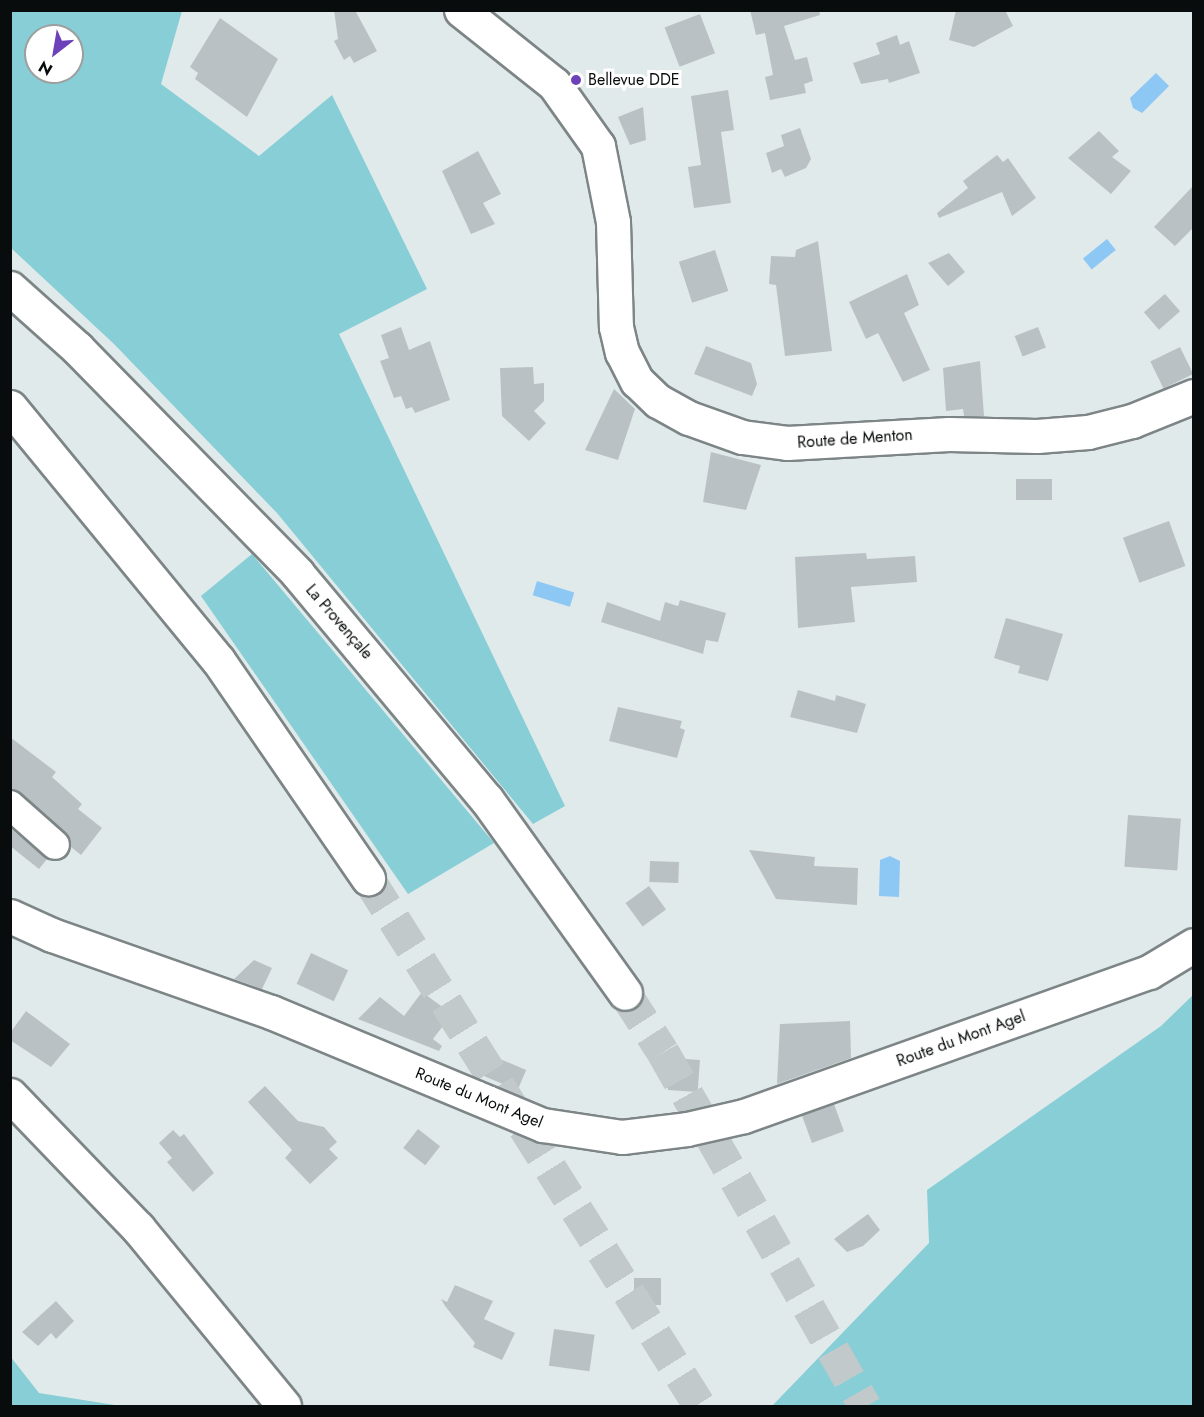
<!DOCTYPE html>
<html>
<head>
<meta charset="utf-8">
<style>
	body { margin:0 }
	#map { position:relative; width:1204px; height:1417px; overflow:hidden; background:#e1eaeb; font-family:Jost,sans-serif }
	div>[style] { position:absolute }
	.green>* { inset:0; background:#87ced6 }
	.water>* { inset:0; background:#8dc8f5; transform-origin:0 0 }
	.building>* { inset:0; background:#bac1c4; transform-origin:0 0 }
	.motorway-tunnel>* { height:33px; margin-top:-16.5px; transform-origin:0; background:repeating-linear-gradient(90deg,#c1c9ca 0 33px,transparent 0 49px) }
	.roads { filter:drop-shadow(2px 0 #7d8586) drop-shadow(-2px 0 #7d8586) drop-shadow(0 2px #7d8586) drop-shadow(0 -2px #7d8586) }
	.minor>* { height:28px; margin:-14px; padding:0 14px; transform-origin:14px; border-radius:14px; background:#fff }
	.tertiary>* { height:33px; margin:-16.5px; padding:0 16.5px; transform-origin:16.5px; border-radius:16.5px; background:#fff }
	.secondary>* { height:33px; margin:-16.5px; padding:0 16.5px; transform-origin:16.5px; border-radius:16.5px; background:#fff }
	.motorway>* { height:33px; margin:-16.5px; padding:0 16.5px; transform-origin:16.5px; border-radius:16.5px; background:#fff }
	.dots>* { width:16px; height:16px; translate:-50% -50%; box-sizing:border-box; border:3px solid #fff; border-radius:50% }
	span { translate:-50% -50%; white-space:nowrap; text-align:center; line-height:1.15; -webkit-text-stroke:6px #fff; paint-order:stroke }
	.poi-label { font-size:16px; color:#090c0c }
	.left { translate:0 -50%; text-align:left }
	.street-label { font-size:16px; color:#090c0c }
	.frame { position:absolute; inset:0; border:12px solid #090c0c; pointer-events:none }
	.north { position:absolute; left:24px; top:24px; width:60px; height:60px; box-sizing:border-box; background:#fff; border:2px solid #9d9e9e; border-radius:50%; rotate:211deg; font-size:16px; font-weight:700; line-height:24px; text-align:center; color:#090c0c }
	.north::after { content:''; display:block; margin:auto; width:21px; height:27px; background:#6d41b9; clip-path:polygon(50% 0,100% 100%,50% 72%,0 100%) }
</style>
</head>
<body>
<div id="map">
	<div class="green">
		<div style="clip-path:polygon(evenodd,10px 11px,182px 11px,161px 84px,259px 156px,332px 95px,427px 289px,339px 334px,565px 806px,533px 824px,277px 513px,114px 344px,11px 248px,10px 11px,36px 36px,72px 36px,72px 72px,36px 72px,36px 36px)"></div>
		<div style="clip-path:polygon(252px 554px,494px 843px,408px 894px,201px 596px)"></div>
		<div style="clip-path:polygon(1193px 995px,1193px 1406px,772px 1406px,929px 1243px,927px 1190px,1161px 1026px)"></div>
		<div style="clip-path:polygon(10px 1356px,39px 1393px,121px 1406px,11px 1406px)"></div>
	</div>
	<div class="water">
		<div style="clip-path:polygon(1156px 73px,1169px 86px,1142px 113px,1133px 108px,1130px 98px)"></div>
		<div style="left:1107px;top:239px;width:14px;height:31px;rotate:51deg"></div>
		<div style="left:537px;top:581px;width:39px;height:15px;rotate:17deg"></div>
		<div style="clip-path:polygon(890px 856px,900px 861px,899px 897px,879px 896px,880px 860px)"></div>
	</div>
	<div class="building">
		<div style="clip-path:polygon(334px 10px,355px 10px,377px 51px,354px 63px,350px 56px,344px 60px,334px 41px,338px 39px)"></div>
		<div style="clip-path:polygon(750px 10px,819px 10px,820px 15px,784px 26px,795px 60px,807px 57px,813px 81px,804px 84px,806px 93px,770px 100px,765px 77px,773px 75px,765px 33px,756px 35px)"></div>
		<div style="clip-path:polygon(956px 10px,1005px 10px,1013px 26px,974px 47px,949px 40px)"></div>
		<div style="left:700px;top:14px;width:42px;height:38px;rotate:69deg"></div>
		<div style="clip-path:polygon(220px 18px,278px 59px,247px 117px,195px 79px,198px 73px,190px 67px)"></div>
		<div style="clip-path:polygon(897px 35px,900px 45px,909px 41px,920px 73px,889px 83px,888px 79px,861px 84px,853px 63px,880px 54px,876px 43px)"></div>
		<div style="clip-path:polygon(728px 90px,734px 130px,721px 132px,731px 203px,694px 208px,688px 167px,701px 165px,691px 96px)"></div>
		<div style="clip-path:polygon(643px 107px,646px 140px,630px 145px,618px 117px)"></div>
		<div style="clip-path:polygon(800px 128px,811px 159px,806px 168px,785px 177px,781px 169px,772px 173px,766px 153px,784px 146px,781px 135px)"></div>
		<div style="clip-path:polygon(1099px 131px,1119px 151px,1112px 157px,1131px 171px,1111px 194px,1068px 158px)"></div>
		<div style="clip-path:polygon(478px 151px,501px 194px,483px 203px,495px 224px,471px 234px,442px 171px)"></div>
		<div style="clip-path:polygon(997px 155px,1003px 162px,1008px 158px,1036px 198px,1012px 216px,1002px 192px,939px 218px,937px 213px,968px 188px,963px 181px)"></div>
		<div style="clip-path:polygon(1194px 185px,1194px 227px,1175px 246px,1154px 227px)"></div>
		<div style="clip-path:polygon(818px 241px,832px 351px,785px 356px,776px 285px,769px 284px,771px 256px,795px 257px,796px 250px)"></div>
		<div style="left:715px;top:250px;width:43px;height:38px;rotate:72deg"></div>
		<div style="clip-path:polygon(949px 253px,965px 272px,948px 286px,928px 263px)"></div>
		<div style="clip-path:polygon(907px 274px,919px 305px,904px 313px,930px 370px,903px 382px,878px 333px,866px 339px,849px 302px)"></div>
		<div style="left:1165px;top:294px;width:23px;height:28px;rotate:49deg"></div>
		<div style="clip-path:polygon(401px 327px,409px 350px,430px 341px,450px 400px,415px 413px,412px 407px,406px 409px,401px 396px,394px 398px,380px 361px,389px 358px,381px 335px)"></div>
		<div style="left:1038px;top:327px;width:22px;height:25px;rotate:69deg"></div>
		<div style="clip-path:polygon(706px 346px,751px 363px,757px 384px,752px 396px,694px 374px)"></div>
		<div style="left:1180px;top:347px;width:30px;height:33px;rotate:64deg"></div>
		<div style="clip-path:polygon(980px 361px,984px 416px,964px 416px,963px 409px,946px 411px,943px 368px)"></div>
		<div style="clip-path:polygon(533px 367px,534px 384px,544px 383px,544px 401px,534px 411px,546px 423px,529px 441px,502px 416px,500px 368px)"></div>
		<div style="clip-path:polygon(614px 389px,635px 409px,618px 460px,585px 450px)"></div>
		<div style="clip-path:polygon(711px 452px,761px 465px,746px 510px,703px 502px)"></div>
		<div style="left:1016px;top:479px;width:36px;height:21px"></div>
		<div style="left:1169px;top:521px;width:48px;height:49px;rotate:70deg"></div>
		<div style="clip-path:polygon(866px 553px,867px 559px,915px 556px,917px 582px,851px 587px,855px 622px,798px 628px,795px 557px)"></div>
		<div style="clip-path:polygon(680px 600px,726px 613px,718px 642px,706px 640px,703px 654px,601px 622px,607px 602px,660px 621px,665px 602px,678px 606px)"></div>
		<div style="clip-path:polygon(1006px 618px,1063px 634px,1048px 681px,1018px 673px,1020px 666px,994px 658px)"></div>
		<div style="clip-path:polygon(798px 690px,835px 701px,836px 695px,866px 704px,857px 733px,790px 717px)"></div>
		<div style="clip-path:polygon(618px 707px,682px 721px,680px 728px,685px 730px,677px 758px,609px 741px)"></div>
		<div style="clip-path:polygon(10px 737px,56px 772px,52px 777px,82px 804px,78px 809px,102px 828px,81px 855px,71px 847px,66px 833px,21px 793px,10px 789px)"></div>
		<div style="left:1128px;top:815px;width:53px;height:52px;rotate:4deg"></div>
		<div style="clip-path:polygon(10px 828px,47px 859px,39px 869px,10px 846px)"></div>
		<div style="clip-path:polygon(749px 850px,815px 857px,814px 866px,858px 868px,857px 905px,776px 899px)"></div>
		<div style="left:650px;top:861px;width:29px;height:21px;rotate:2deg"></div>
		<div style="left:649px;top:886px;width:29px;height:29px;rotate:54deg"></div>
		<div style="left:311px;top:953px;width:41px;height:34px;rotate:25deg"></div>
		<div style="clip-path:polygon(254px 960px,272px 968px,262px 989px,234px 979px)"></div>
		<div style="clip-path:polygon(422px 992px,452px 1014px,433px 1039px,442px 1046px,439px 1051px,358px 1019px,380px 997px,404px 1016px)"></div>
		<div style="clip-path:polygon(26px 1011px,70px 1044px,51px 1067px,10px 1040px,10px 1033px)"></div>
		<div style="clip-path:polygon(850px 1021px,851px 1058px,777px 1084px,780px 1024px)"></div>
		<div style="left:493px;top:1056px;width:36px;height:22px;rotate:23deg"></div>
		<div style="left:670px;top:1058px;width:30px;height:32px;rotate:4deg"></div>
		<div style="clip-path:polygon(265px 1086px,298px 1121px,324px 1127px,337px 1142px,329px 1149px,338px 1158px,310px 1184px,285px 1158px,292px 1150px,248px 1102px)"></div>
		<div style="left:834px;top:1104px;width:29px;height:34px;rotate:70deg"></div>
		<div style="left:418px;top:1129px;width:28px;height:24px;rotate:38deg"></div>
		<div style="clip-path:polygon(173px 1130px,180px 1137px,184px 1134px,214px 1173px,193px 1192px,167px 1162px,172px 1158px,159px 1143px)"></div>
		<div style="clip-path:polygon(868px 1214px,880px 1230px,863px 1246px,847px 1252px,834px 1239px)"></div>
		<div style="left:634px;top:1278px;width:27px;height:27px"></div>
		<div style="clip-path:polygon(455px 1285px,493px 1301px,484px 1319px,515px 1333px,502px 1360px,473px 1347px,475px 1343px,445px 1306px,441px 1299px,447px 1302px)"></div>
		<div style="clip-path:polygon(56px 1301px,74px 1321px,56px 1339px,51px 1333px,38px 1346px,22px 1332px)"></div>
		<div style="left:554px;top:1329px;width:41px;height:37px;rotate:8deg"></div>
	</div>
	<div class="motorway-tunnel">
		<div style="left:368px;top:878px;width:624px;rotate:57.84deg"></div>
		<div style="left:625px;top:993px;width:70px;rotate:57.2deg"></div>
		<div style="left:663px;top:1052px;width:408px;rotate:60.3deg"></div>
	</div>
	<div class="roads">
		<div class="minor">
			<div style="left:10px;top:805px;width:60px;rotate:41.6deg"></div>
		</div>
		<div class="tertiary">
			<div style="left:10px;top:916px;width:46px;rotate:24.3deg"></div>
			<div style="left:52px;top:935px;width:232px;rotate:19.4deg"></div>
			<div style="left:271px;top:1012px;width:295px;rotate:22.6deg"></div>
			<div style="left:543px;top:1125px;width:80px;rotate:8.6deg"></div>
			<div style="left:622px;top:1137px;width:65px;rotate:-7deg"></div>
			<div style="left:687px;top:1129px;width:58px;rotate:-12.8deg"></div>
			<div style="left:744px;top:1116px;width:430px;rotate:-19.6deg"></div>
			<div style="left:1149px;top:972px;width:52px;rotate:-31deg"></div>
			<div style="left:10px;top:1095px;width:185px;rotate:46.1deg"></div>
			<div style="left:138px;top:1228px;width:230px;rotate:50.6deg"></div>
		</div>
		<div class="secondary">
			<div style="left:461px;top:10px;width:119px;rotate:38.5deg"></div>
			<div style="left:554px;top:84px;width:76px;rotate:54.6deg"></div>
			<div style="left:598px;top:146px;width:77px;rotate:78.8deg"></div>
			<div style="left:613px;top:222px;width:105px;rotate:88.4deg"></div>
			<div style="left:616px;top:327px;width:26px;rotate:77deg"></div>
			<div style="left:622px;top:352px;width:33px;rotate:63deg"></div>
			<div style="left:637px;top:381px;width:29px;rotate:44deg"></div>
			<div style="left:658px;top:401px;width:35px;rotate:29deg"></div>
			<div style="left:689px;top:418px;width:56px;rotate:19.7deg"></div>
			<div style="left:742px;top:437px;width:45px;rotate:7.6deg"></div>
			<div style="left:787px;top:443px;width:162px;rotate:-3.2deg"></div>
			<div style="left:949px;top:434px;width:88px;rotate:1.3deg"></div>
			<div style="left:1037px;top:436px;width:51px;rotate:-4.5deg"></div>
			<div style="left:1088px;top:432px;width:45px;rotate:-14deg"></div>
			<div style="left:1132px;top:421px;width:67px;rotate:-22deg"></div>
		</div>
		<div class="motorway">
			<div style="left:10px;top:288px;width:90px;rotate:41.8deg"></div>
			<div style="left:77px;top:348px;width:315px;rotate:45.6deg"></div>
			<div style="left:297px;top:573px;width:296px;rotate:50.1deg"></div>
			<div style="left:487px;top:800px;width:237px;rotate:54.4deg"></div>
			<div style="left:10px;top:407px;width:328px;rotate:50.6deg"></div>
			<div style="left:218px;top:660px;width:265px;rotate:55.5deg"></div>
		</div>
	</div>
	<div class="dots">
		<div style="left:576px;top:80px;background:#6d41b9"></div>
	</div>
	<div class="poi-label">
		<span class="left" style="left:588px;top:80px">Bellevue DDE</span>
	</div>
	<div class="street-label">
		<span style="left:855px;top:439px;rotate:-4deg">Route de Menton</span>
		<span style="left:339px;top:622px;rotate:49deg">La Provençale</span>
		<span style="left:961px;top:1039px;rotate:-20deg">Route du Mont Agel</span>
		<span style="left:479px;top:1098px;rotate:22deg">Route du Mont Agel</span>
	</div>
	<div class="frame"></div>
	<div class="north">N</div>
</div>
</body>
</html>
